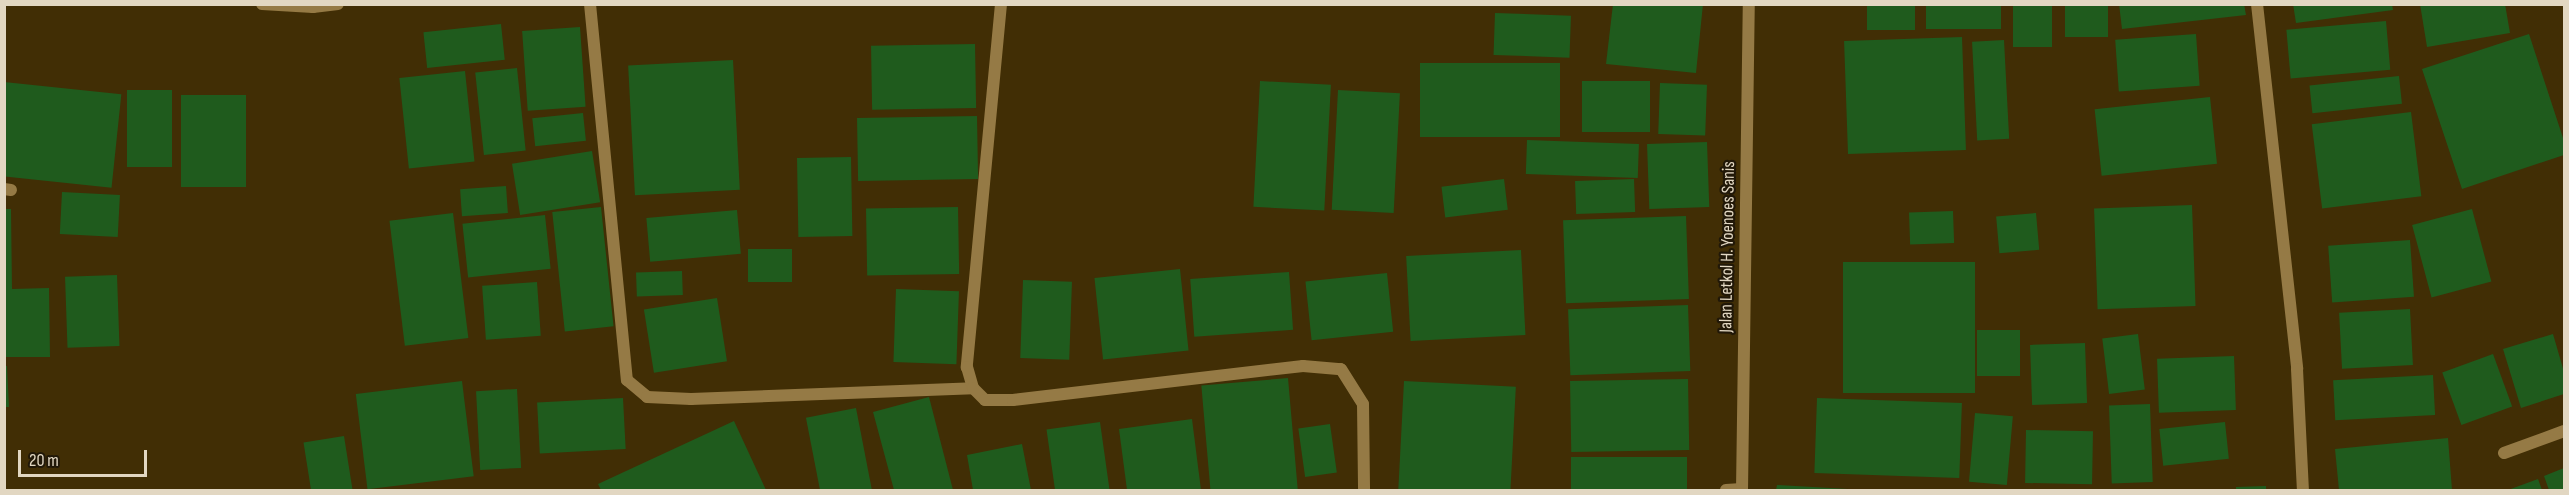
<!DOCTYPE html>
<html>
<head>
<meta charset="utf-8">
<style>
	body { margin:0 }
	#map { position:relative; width:2569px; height:495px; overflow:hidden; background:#412e05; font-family:"Sofia Sans Condensed",sans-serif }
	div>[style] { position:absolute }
	.building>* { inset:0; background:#1f5b1d; transform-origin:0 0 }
	.street>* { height:12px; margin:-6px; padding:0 6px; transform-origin:6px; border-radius:6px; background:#957a45 }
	span { translate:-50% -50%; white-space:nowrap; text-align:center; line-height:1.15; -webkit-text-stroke:4.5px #211808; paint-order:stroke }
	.street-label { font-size:18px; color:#e2d7c2 }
	.frame { position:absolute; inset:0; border:6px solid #e2d7c2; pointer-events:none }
	.scale { position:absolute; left:18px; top:450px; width:129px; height:27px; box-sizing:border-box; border:3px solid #e2d7c2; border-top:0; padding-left:8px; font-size:18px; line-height:21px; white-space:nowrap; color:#e2d7c2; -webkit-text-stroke:4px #211808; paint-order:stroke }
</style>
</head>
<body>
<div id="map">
	<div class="building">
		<div style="clip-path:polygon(1613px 4px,1703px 4px,1696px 73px,1606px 64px)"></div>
		<div style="left:1867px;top:4px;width:48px;height:26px"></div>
		<div style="left:2013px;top:4px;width:39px;height:43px"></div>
		<div style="left:2065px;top:4px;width:43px;height:33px"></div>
		<div style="clip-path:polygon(2119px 4px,2244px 4px,2246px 15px,2122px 29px)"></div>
		<div style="clip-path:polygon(2293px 4px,2392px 4px,2393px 10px,2296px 23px)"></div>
		<div style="clip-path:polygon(2420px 4px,2505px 4px,2510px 33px,2427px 47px)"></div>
		<div style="left:1926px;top:5px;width:75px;height:24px"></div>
		<div style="left:1495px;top:13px;width:76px;height:42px;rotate:2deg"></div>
		<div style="left:2386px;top:21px;width:49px;height:100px;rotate:85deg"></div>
		<div style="left:501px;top:24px;width:36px;height:78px;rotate:84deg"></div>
		<div style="left:580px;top:27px;width:80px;height:58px;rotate:86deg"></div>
		<div style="left:2196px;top:34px;width:52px;height:81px;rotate:86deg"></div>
		<div style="clip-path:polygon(2529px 34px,2564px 141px,2564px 155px,2462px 189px,2422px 69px)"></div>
		<div style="left:1962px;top:37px;width:113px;height:118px;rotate:88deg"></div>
		<div style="left:2004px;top:40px;width:99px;height:32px;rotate:87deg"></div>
		<div style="left:975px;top:44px;width:64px;height:104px;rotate:89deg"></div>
		<div style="left:733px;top:60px;width:130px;height:105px;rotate:87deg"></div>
		<div style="left:1560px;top:63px;width:74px;height:140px;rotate:90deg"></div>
		<div style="left:517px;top:68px;width:83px;height:42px;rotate:84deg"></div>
		<div style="left:465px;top:71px;width:91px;height:66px;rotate:84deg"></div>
		<div style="left:2399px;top:76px;width:28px;height:90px;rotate:84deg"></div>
		<div style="left:1260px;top:81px;width:71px;height:126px;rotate:3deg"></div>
		<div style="left:1582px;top:81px;width:68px;height:51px"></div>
		<div style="left:4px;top:82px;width:118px;height:94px;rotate:6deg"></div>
		<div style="left:1660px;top:83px;width:47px;height:51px;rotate:2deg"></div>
		<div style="left:127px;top:90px;width:45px;height:77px"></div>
		<div style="left:1338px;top:90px;width:62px;height:120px;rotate:3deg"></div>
		<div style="left:181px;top:95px;width:65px;height:92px"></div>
		<div style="left:2210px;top:97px;width:67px;height:116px;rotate:84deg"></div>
		<div style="left:2411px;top:112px;width:85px;height:100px;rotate:83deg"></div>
		<div style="left:583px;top:113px;width:28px;height:51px;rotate:84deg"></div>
		<div style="left:977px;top:116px;width:63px;height:120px;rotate:89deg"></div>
		<div style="left:1527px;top:140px;width:112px;height:34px;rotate:2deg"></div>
		<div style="left:1707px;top:142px;width:65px;height:60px;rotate:88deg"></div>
		<div style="left:592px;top:151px;width:52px;height:81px;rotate:81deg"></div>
		<div style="left:851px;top:157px;width:79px;height:54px;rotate:89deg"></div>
		<div style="left:1504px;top:179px;width:31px;height:63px;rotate:83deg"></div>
		<div style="left:1634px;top:179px;width:33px;height:59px;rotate:88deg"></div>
		<div style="left:506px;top:186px;width:27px;height:46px;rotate:86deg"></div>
		<div style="left:62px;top:192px;width:58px;height:42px;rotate:3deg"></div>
		<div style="left:2192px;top:205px;width:101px;height:98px;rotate:88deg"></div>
		<div style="left:601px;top:207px;width:120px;height:49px;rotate:84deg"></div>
		<div style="left:958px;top:207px;width:67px;height:92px;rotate:89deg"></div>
		<div style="clip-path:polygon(4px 209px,11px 209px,12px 289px,49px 288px,50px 357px,4px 357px)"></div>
		<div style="left:2472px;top:209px;width:75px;height:62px;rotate:75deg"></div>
		<div style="left:737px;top:210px;width:44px;height:91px;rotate:85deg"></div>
		<div style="left:1953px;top:211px;width:32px;height:44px;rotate:88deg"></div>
		<div style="left:453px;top:213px;width:126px;height:64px;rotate:83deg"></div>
		<div style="left:2036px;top:213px;width:37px;height:40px;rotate:85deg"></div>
		<div style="left:545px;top:215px;width:54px;height:83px;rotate:84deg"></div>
		<div style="left:1686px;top:216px;width:83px;height:123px;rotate:88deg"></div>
		<div style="left:2410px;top:240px;width:57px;height:82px;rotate:86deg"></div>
		<div style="left:792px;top:249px;width:33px;height:44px;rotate:90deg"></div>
		<div style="left:1521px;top:250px;width:85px;height:115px;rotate:87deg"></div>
		<div style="left:1843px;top:262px;width:132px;height:131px"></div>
		<div style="left:1180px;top:269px;width:82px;height:86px;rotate:84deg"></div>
		<div style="left:682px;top:271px;width:24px;height:46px;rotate:88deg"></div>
		<div style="left:1289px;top:272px;width:58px;height:99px;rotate:86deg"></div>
		<div style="left:1387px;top:273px;width:59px;height:82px;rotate:84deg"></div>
		<div style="left:117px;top:275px;width:71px;height:52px;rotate:88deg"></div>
		<div style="left:1023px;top:280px;width:49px;height:78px;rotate:2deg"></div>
		<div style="left:537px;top:282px;width:54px;height:55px;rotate:86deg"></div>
		<div style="left:896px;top:289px;width:63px;height:73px;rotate:2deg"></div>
		<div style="left:717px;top:298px;width:64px;height:74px;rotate:81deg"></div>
		<div style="left:1688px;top:305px;width:66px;height:120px;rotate:88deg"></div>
		<div style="left:2410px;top:309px;width:56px;height:71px;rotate:87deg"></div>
		<div style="left:1977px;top:330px;width:43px;height:46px"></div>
		<div style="left:2138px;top:334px;width:56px;height:36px;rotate:83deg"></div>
		<div style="clip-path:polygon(2553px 334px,2564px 372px,2564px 394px,2521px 408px,2503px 349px)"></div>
		<div style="left:2085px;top:343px;width:60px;height:55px;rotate:88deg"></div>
		<div style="left:2493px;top:354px;width:56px;height:54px;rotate:70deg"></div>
		<div style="left:2234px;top:356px;width:54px;height:77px;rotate:88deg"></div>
		<div style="clip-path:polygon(4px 366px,7px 366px,9px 407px,4px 407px)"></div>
		<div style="left:2433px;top:375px;width:40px;height:100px;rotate:87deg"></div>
		<div style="left:1288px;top:378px;width:112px;height:87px;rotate:85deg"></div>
		<div style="left:1688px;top:379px;width:71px;height:118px;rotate:89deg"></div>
		<div style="left:462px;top:381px;width:96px;height:107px;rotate:83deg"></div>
		<div style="left:1404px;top:381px;width:112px;height:109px;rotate:3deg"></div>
		<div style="left:517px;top:389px;width:79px;height:41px;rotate:87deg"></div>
		<div style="clip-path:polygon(929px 397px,953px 490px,894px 490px,873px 412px)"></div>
		<div style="left:623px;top:398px;width:51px;height:86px;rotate:87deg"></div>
		<div style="left:1817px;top:398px;width:145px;height:75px;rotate:2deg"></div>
		<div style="left:2150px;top:404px;width:78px;height:41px;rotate:88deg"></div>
		<div style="left:856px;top:408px;width:84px;height:51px;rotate:79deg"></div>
		<div style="left:1975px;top:413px;width:38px;height:69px;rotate:5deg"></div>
		<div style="clip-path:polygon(1192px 419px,1201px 490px,1127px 490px,1119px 429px)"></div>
		<div style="clip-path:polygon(734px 421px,766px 490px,601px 490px,598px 484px)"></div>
		<div style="left:1100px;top:422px;width:69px;height:54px;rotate:82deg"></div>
		<div style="left:2225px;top:422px;width:37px;height:66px;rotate:84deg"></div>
		<div style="left:1330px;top:424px;width:49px;height:32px;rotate:82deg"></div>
		<div style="left:2026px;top:430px;width:67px;height:53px;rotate:1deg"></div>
		<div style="left:344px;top:436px;width:55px;height:41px;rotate:81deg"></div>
		<div style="clip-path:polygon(2448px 438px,2452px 490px,2339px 490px,2335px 449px)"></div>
		<div style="clip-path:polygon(1022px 444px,1031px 490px,973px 490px,967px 455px)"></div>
		<div style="left:1687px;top:457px;width:33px;height:116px;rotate:90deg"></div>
		<div style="clip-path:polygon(2564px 468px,2564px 490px,2549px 490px,2544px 476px)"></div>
		<div style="clip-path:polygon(2538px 479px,2542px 490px,2508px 490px)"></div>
		<div style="clip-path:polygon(1777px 485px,1848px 489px,1848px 490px,1776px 490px)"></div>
		<div style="clip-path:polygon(2266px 486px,2266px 490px,2236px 490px,2236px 487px)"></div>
	</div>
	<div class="street">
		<div style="left:262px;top:4px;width:51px;rotate:3.4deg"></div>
		<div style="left:313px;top:7px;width:25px;rotate:-7deg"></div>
		<div style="left:590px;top:4px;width:378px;rotate:84.4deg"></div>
		<div style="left:627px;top:380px;width:26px;rotate:40deg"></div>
		<div style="left:647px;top:397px;width:44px;rotate:2.6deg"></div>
		<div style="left:691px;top:399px;width:282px;rotate:-2.2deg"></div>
		<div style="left:1001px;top:4px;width:365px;rotate:95.4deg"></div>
		<div style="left:967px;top:367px;width:22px;rotate:74deg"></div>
		<div style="left:973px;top:388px;width:17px;rotate:45deg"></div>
		<div style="left:985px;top:400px;width:28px"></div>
		<div style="left:1013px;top:400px;width:292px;rotate:-6.7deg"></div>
		<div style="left:1303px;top:366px;width:38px;rotate:5deg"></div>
		<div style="left:1341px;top:369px;width:41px;rotate:57.8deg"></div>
		<div style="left:1363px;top:404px;width:86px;rotate:89.3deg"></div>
		<div style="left:2257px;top:4px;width:367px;rotate:83.7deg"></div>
		<div style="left:2297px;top:369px;width:121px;rotate:87.2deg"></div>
		<div style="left:4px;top:189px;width:7px;rotate:8deg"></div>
		<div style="left:2504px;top:453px;width:64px;rotate:-20.1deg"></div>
		<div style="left:1726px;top:490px;width:16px;rotate:-4deg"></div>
		<div style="left:1742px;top:490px;width:486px;rotate:-89.2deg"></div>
	</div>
	<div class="street-label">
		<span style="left:1728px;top:247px;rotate:-89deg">Jalan Letkol H. Yoenoes Sanis</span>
	</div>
	<div class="frame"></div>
	<div class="scale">20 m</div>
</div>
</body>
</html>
